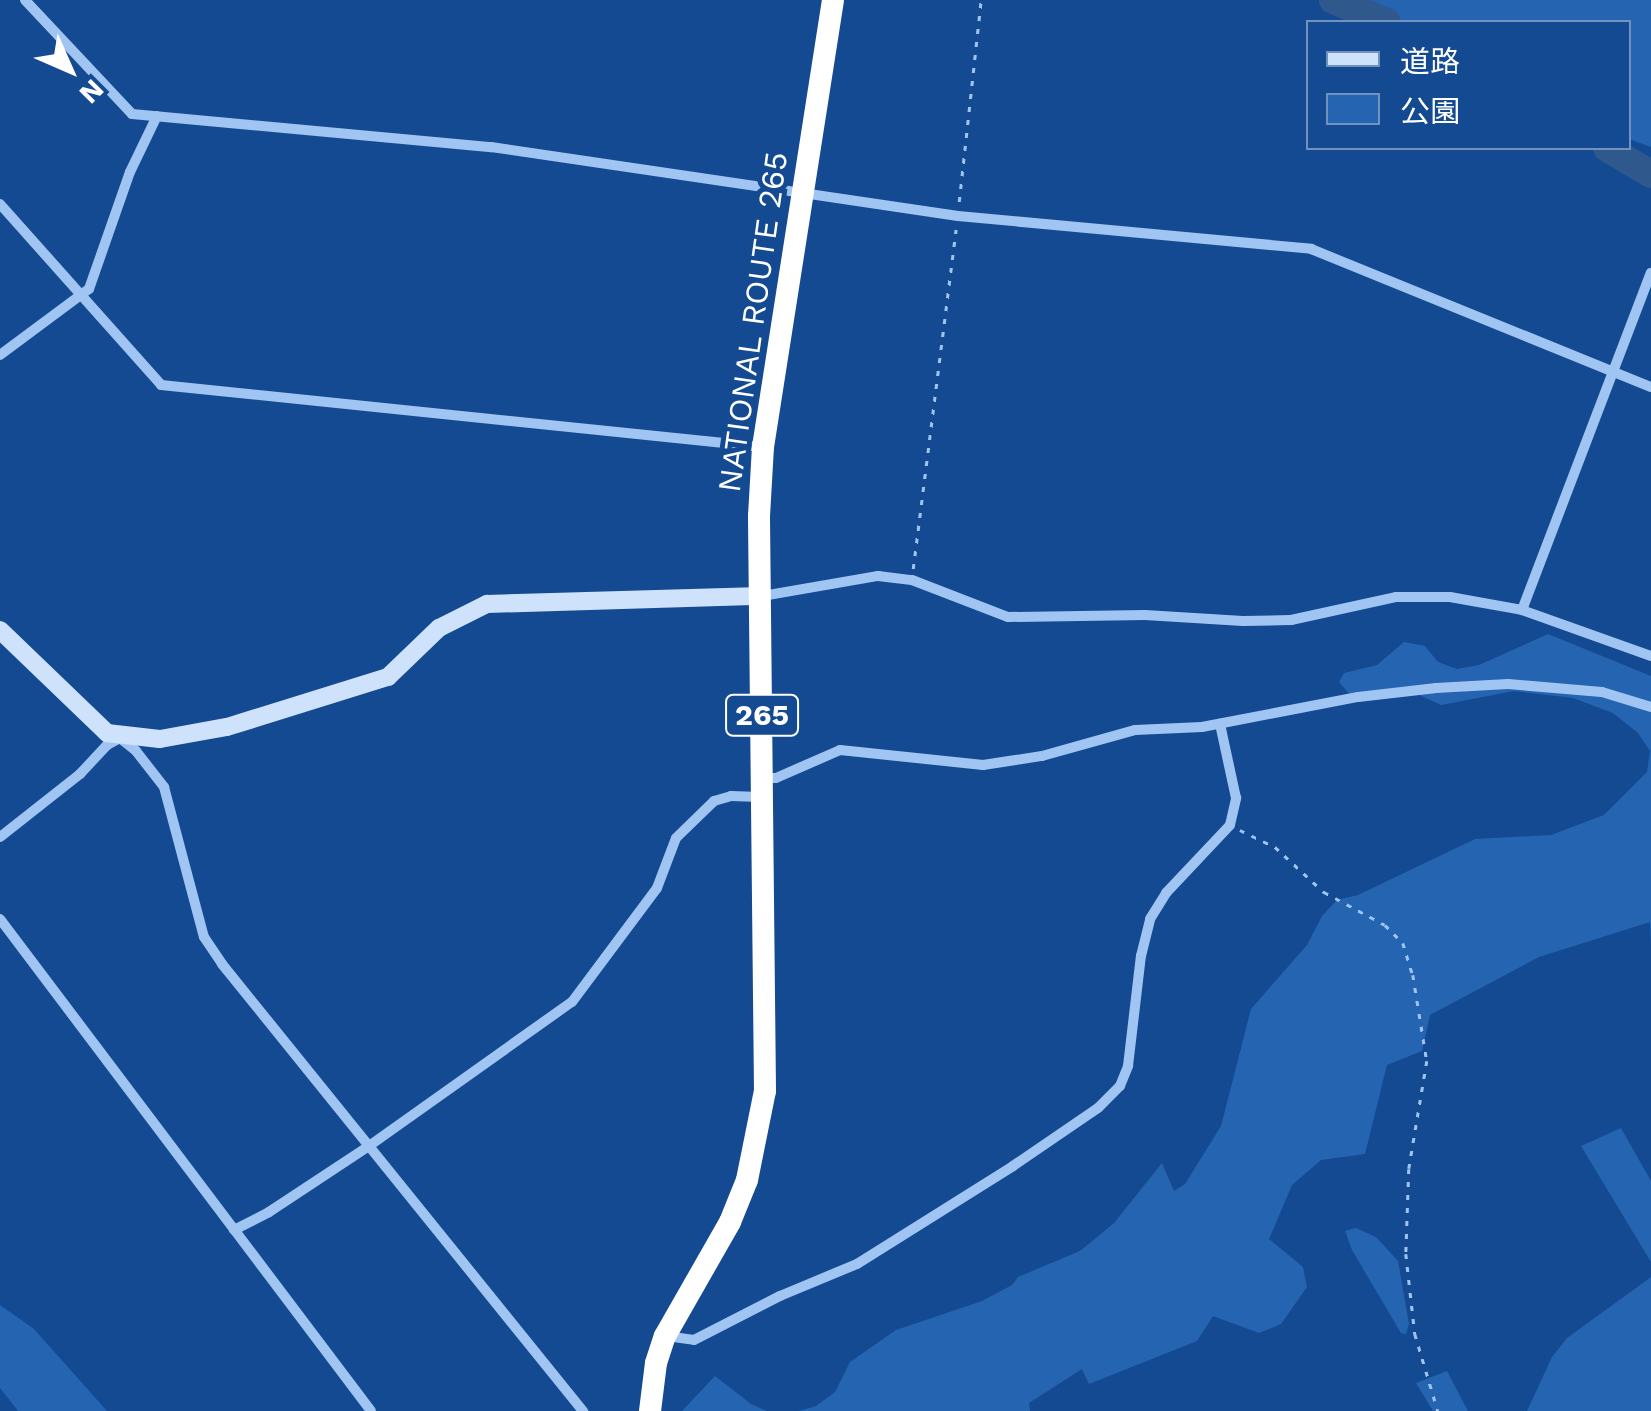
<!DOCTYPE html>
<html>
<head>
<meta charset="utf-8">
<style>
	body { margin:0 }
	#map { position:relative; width:1651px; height:1411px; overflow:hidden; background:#144a92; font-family:"Work Sans","Noto Sans JP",sans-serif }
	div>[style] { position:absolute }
	.green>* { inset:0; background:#2564b1 }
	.river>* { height:28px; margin:-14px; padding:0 14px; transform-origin:14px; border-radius:14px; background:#2f588c }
	.path>* { height:2.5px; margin-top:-1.25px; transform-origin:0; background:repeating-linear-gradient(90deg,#a1c5f2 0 5px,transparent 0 13px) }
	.street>* { height:10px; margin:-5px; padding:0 5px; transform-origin:5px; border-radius:5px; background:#a1c5f2 }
	.secondary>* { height:18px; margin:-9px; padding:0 9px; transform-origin:9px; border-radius:9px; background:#cfe2fc }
	.highway>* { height:22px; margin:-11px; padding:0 11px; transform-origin:11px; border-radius:11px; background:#fff }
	span { translate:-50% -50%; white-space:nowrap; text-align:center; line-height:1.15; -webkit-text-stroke:10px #144a92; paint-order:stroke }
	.shield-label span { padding:2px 8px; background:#144a92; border:2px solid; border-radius:8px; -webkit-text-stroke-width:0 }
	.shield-label { font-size:30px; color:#fff; font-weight:700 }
	.street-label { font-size:32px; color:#fff }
	.legend { position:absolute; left:1306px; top:20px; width:325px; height:130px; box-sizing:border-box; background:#144a92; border:2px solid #7292be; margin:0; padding:12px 18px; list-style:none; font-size:30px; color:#fff }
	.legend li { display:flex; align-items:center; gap:20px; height:50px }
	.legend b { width:50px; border:2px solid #7292be }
	.north { position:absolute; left:20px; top:20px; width:100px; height:100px; -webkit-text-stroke:8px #144a92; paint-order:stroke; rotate:135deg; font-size:28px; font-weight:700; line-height:40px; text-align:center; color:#fff }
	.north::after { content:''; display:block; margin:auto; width:35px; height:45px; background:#fff; clip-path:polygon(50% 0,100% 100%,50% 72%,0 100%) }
</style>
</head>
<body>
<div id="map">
	<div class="green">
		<div style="clip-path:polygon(1354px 0,1651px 0,1651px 147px,1629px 139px,1628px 22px,1402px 22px)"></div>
		<div style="clip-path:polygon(1548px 634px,1651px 676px,1651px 945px,1650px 922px,1539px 957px,1430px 1015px,1422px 1051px,1387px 1065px,1365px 1154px,1321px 1160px,1292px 1185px,1269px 1239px,1303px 1267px,1307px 1287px,1281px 1324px,1259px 1333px,1213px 1316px,1197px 1341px,1089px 1384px,1082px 1369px,1029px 1403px,1030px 1411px,799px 1411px,816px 1406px,835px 1392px,850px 1362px,896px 1330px,982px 1301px,1012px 1285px,1018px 1277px,1080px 1251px,1114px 1223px,1162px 1163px,1174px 1191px,1185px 1184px,1221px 1126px,1251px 1009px,1307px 945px,1322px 916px,1337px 900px,1358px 895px,1475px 839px,1551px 835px,1604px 815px,1647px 772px,1650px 751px,1638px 733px,1613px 713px,1573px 698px,1514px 691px,1441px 705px,1402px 687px,1352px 697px,1339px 682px,1344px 673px,1377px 665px,1404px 642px,1425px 646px,1438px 662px,1457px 669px,1479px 665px)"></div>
		<div style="clip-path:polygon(1621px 1128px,1651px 1181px,1651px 1262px,1581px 1146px)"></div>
		<div style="clip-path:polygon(1356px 1228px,1376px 1237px,1398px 1261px,1409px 1324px,1406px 1334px,1401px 1333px,1352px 1250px,1345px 1231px)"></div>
		<div style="clip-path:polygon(1651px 1277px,1651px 1411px,1527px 1411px,1552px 1357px,1567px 1338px)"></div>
		<div style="clip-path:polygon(0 1305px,34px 1329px,107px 1411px,18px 1411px,0 1388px)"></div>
		<div style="clip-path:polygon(1447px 1371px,1468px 1411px,1433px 1411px,1416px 1383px)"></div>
		<div style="clip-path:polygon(715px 1376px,751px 1404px,767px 1411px,682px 1411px)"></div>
	</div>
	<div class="river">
		<div style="left:1333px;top:0;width:58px;rotate:22.2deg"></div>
		<div style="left:1607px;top:148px;width:51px;rotate:30.6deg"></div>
	</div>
	<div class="path">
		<div style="left:959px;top:202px;width:203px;rotate:-83.8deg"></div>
		<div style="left:913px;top:569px;width:342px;rotate:-82.8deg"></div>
		<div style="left:1240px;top:830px;width:39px;rotate:26deg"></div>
		<div style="left:1275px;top:847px;width:67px;rotate:42.6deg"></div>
		<div style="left:1324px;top:892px;width:69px;rotate:28.4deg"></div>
		<div style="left:1385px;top:925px;width:25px;rotate:45deg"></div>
		<div style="left:1403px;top:943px;width:34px;rotate:73deg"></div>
		<div style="left:1413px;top:975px;width:87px;rotate:80.8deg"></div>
		<div style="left:1427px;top:1061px;width:109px;rotate:99.5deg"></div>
		<div style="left:1409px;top:1169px;width:85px;rotate:92deg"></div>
		<div style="left:1406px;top:1254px;width:81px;rotate:83.6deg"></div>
		<div style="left:1415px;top:1334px;width:80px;rotate:73.4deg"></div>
	</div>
	<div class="street">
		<div style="left:25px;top:0;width:156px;rotate:46.8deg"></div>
		<div style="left:132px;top:114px;width:361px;rotate:5.3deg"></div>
		<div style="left:491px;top:147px;width:472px;rotate:8.4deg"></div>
		<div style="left:958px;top:216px;width:355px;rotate:5.3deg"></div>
		<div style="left:1311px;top:249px;width:367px;rotate:22.1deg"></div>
		<div style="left:0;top:204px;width:242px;rotate:48.3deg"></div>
		<div style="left:161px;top:385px;width:605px;rotate:5.88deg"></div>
		<div style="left:0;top:355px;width:111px;rotate:-36.6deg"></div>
		<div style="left:89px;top:289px;width:124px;rotate:-70.7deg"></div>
		<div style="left:130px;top:172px;width:62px;rotate:-64.3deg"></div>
		<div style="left:762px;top:596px;width:118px;rotate:-9.8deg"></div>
		<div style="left:878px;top:576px;width:34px;rotate:7deg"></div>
		<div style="left:912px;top:580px;width:103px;rotate:21.1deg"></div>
		<div style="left:1008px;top:617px;width:137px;rotate:-0.8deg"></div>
		<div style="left:1145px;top:615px;width:98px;rotate:3.5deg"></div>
		<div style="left:1243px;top:621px;width:48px;rotate:-1.2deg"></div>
		<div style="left:1291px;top:620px;width:107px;rotate:-12.4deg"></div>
		<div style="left:1396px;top:597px;width:54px"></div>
		<div style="left:1450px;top:597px;width:73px;rotate:10.2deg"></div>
		<div style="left:1522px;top:610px;width:137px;rotate:19.6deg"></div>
		<div style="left:1522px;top:610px;width:361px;rotate:-69.1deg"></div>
		<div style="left:763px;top:778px;width:13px"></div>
		<div style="left:776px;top:778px;width:70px;rotate:-23.6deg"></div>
		<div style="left:840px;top:750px;width:144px;rotate:6deg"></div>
		<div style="left:983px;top:765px;width:60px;rotate:-8.7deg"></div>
		<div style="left:1042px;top:756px;width:97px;rotate:-15.6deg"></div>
		<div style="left:1135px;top:730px;width:67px;rotate:-2.6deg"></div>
		<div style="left:1202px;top:727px;width:159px;rotate:-10.9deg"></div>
		<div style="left:1358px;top:697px;width:79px;rotate:-6.6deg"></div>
		<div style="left:1436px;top:688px;width:72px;rotate:-3.2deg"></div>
		<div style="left:1508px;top:684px;width:94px;rotate:4.9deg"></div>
		<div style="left:1602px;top:692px;width:51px;rotate:17deg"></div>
		<div style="left:0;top:837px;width:102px;rotate:-38.2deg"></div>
		<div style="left:80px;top:774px;width:40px;rotate:-47deg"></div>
		<div style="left:107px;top:745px;width:15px;rotate:-28deg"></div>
		<div style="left:120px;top:738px;width:21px;rotate:39deg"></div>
		<div style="left:136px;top:751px;width:46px;rotate:52.1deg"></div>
		<div style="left:164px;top:787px;width:155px;rotate:75.1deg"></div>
		<div style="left:204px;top:937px;width:32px;rotate:56deg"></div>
		<div style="left:222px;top:964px;width:575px;rotate:51.08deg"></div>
		<div style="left:0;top:919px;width:616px;rotate:52.98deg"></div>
		<div style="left:234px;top:1230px;width:39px;rotate:-27deg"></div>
		<div style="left:269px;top:1212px;width:120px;rotate:-33.4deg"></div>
		<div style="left:369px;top:1146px;width:249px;rotate:-35.4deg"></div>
		<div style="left:572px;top:1002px;width:142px;rotate:-53.3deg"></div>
		<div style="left:657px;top:888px;width:53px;rotate:-69.2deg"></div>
		<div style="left:676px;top:838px;width:53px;rotate:-44.2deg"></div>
		<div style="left:714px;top:801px;width:18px;rotate:-16deg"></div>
		<div style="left:731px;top:796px;width:29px;rotate:2deg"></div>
		<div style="left:666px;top:1336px;width:28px;rotate:8deg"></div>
		<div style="left:694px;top:1340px;width:97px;rotate:-27.1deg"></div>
		<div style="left:780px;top:1296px;width:83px;rotate:-22.6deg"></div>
		<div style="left:857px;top:1264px;width:184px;rotate:-32.1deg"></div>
		<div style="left:1013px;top:1166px;width:103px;rotate:-34.3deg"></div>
		<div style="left:1098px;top:1108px;width:31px;rotate:-45deg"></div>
		<div style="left:1120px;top:1086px;width:22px;rotate:-68deg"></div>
		<div style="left:1128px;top:1066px;width:111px;rotate:-83.3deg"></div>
		<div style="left:1141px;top:956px;width:38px;rotate:-76deg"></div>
		<div style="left:1150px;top:919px;width:31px;rotate:-58deg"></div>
		<div style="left:1166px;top:893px;width:93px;rotate:-46.7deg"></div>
		<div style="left:1230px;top:825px;width:28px;rotate:-77deg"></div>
		<div style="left:1236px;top:798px;width:76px;rotate:-102.2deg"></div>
	</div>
	<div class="secondary">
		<div style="left:0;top:630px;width:149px;rotate:43.9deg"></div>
		<div style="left:107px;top:733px;width:53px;rotate:6.5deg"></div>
		<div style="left:160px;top:739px;width:68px;rotate:-10.2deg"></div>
		<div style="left:227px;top:727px;width:169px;rotate:-17.3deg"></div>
		<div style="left:388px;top:677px;width:71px;rotate:-43.9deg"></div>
		<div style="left:439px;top:628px;width:54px;rotate:-26.6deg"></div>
		<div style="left:487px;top:604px;width:274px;rotate:-1.7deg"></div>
	</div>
	<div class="highway">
		<div style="left:650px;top:1411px;width:48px;rotate:-82.9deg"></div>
		<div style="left:656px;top:1363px;width:28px;rotate:-72deg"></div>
		<div style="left:665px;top:1336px;width:131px;rotate:-60.3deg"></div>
		<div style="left:730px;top:1222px;width:45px;rotate:-68deg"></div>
		<div style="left:747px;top:1180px;width:91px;rotate:-78.6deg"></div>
		<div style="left:765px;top:1091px;width:575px;rotate:-90.6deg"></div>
		<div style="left:759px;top:516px;width:69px;rotate:-86.7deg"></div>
		<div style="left:763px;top:447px;width:452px;rotate:-81.1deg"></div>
	</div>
	<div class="shield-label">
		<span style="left:762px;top:715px">265</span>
	</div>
	<div class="street-label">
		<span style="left:753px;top:322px;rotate:-82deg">NATIONAL ROUTE 265</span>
	</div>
	<ul class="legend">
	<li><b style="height:12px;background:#cfe2fc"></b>道路</li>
	<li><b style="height:28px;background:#2564b1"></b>公園</li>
	</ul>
	<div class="north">N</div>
</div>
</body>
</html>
